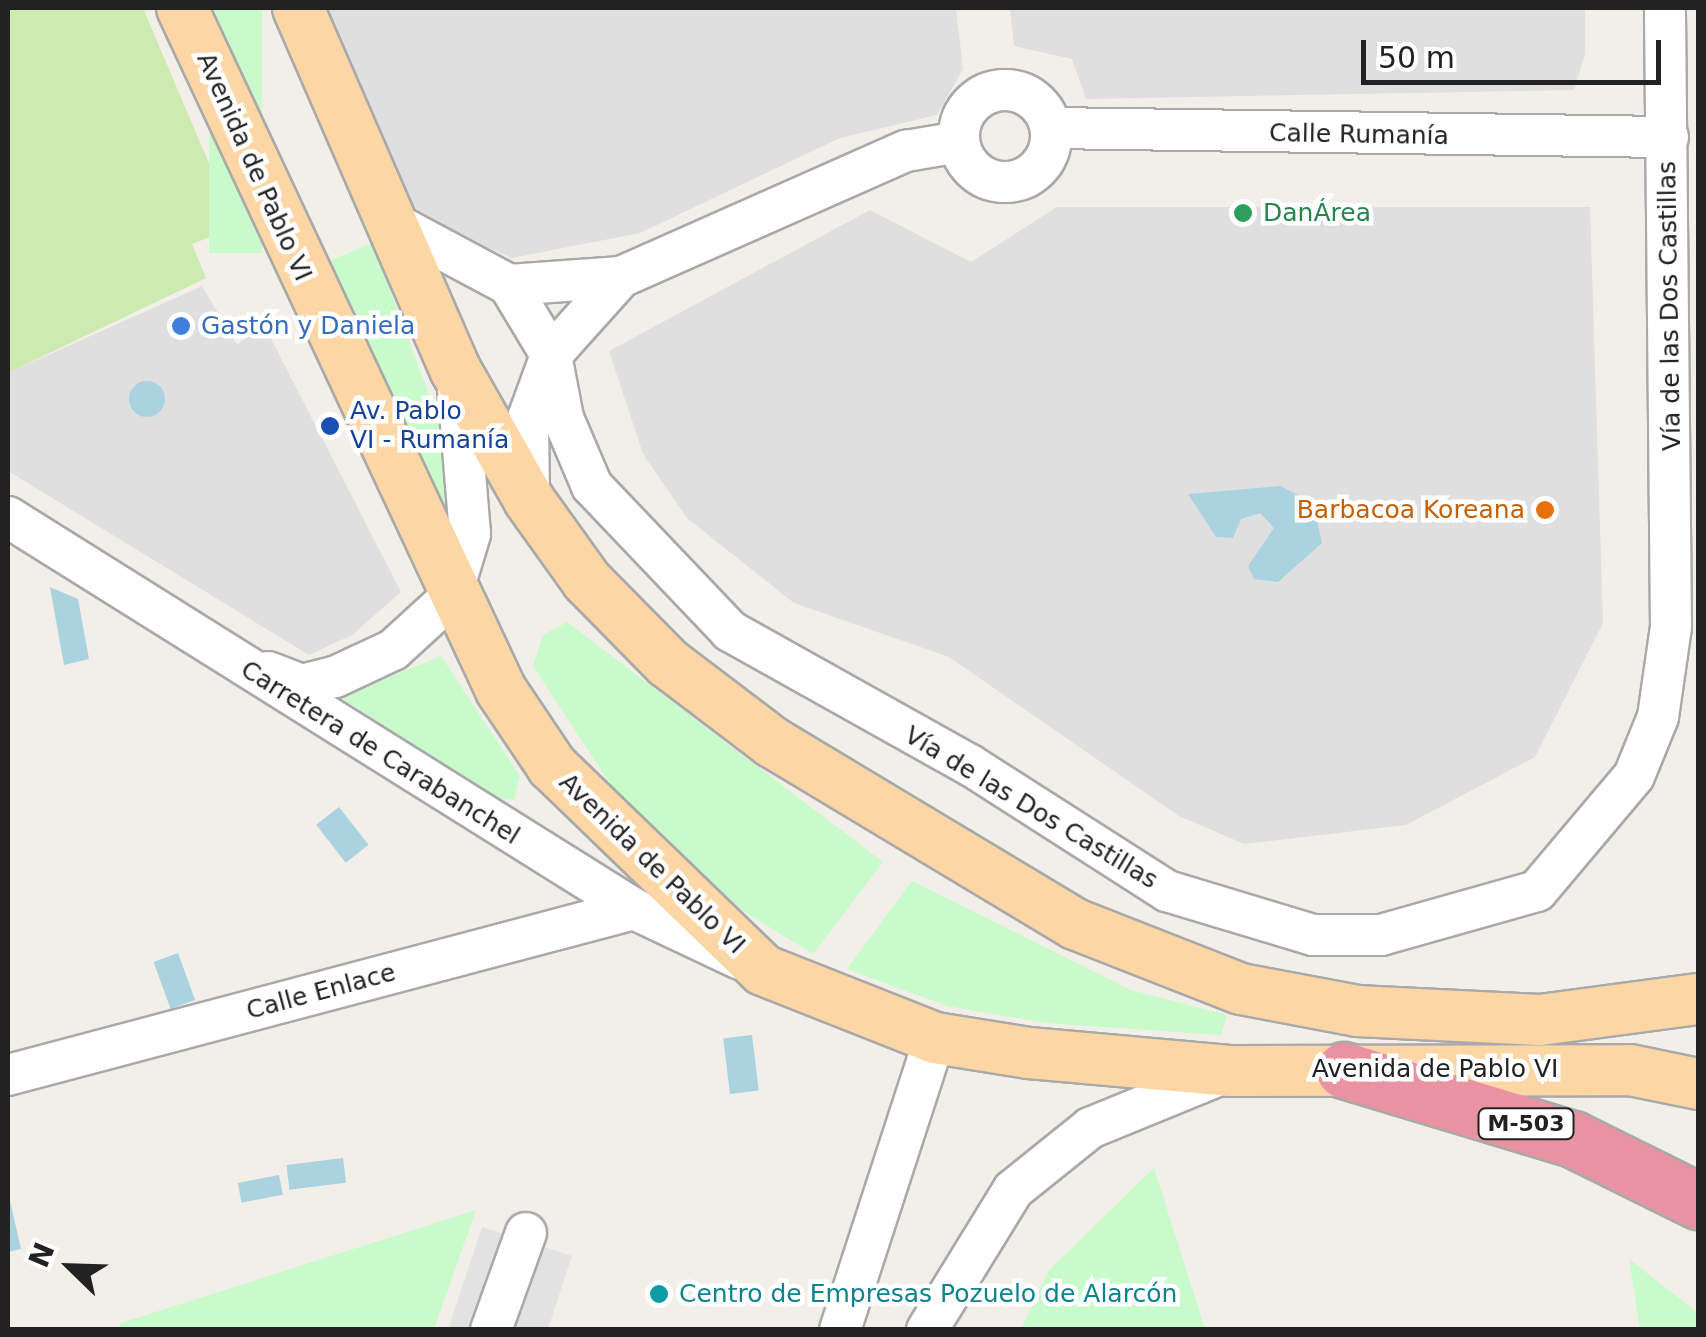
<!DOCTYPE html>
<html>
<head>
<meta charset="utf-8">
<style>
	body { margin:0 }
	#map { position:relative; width:1706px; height:1337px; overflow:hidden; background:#f2efe9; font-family:"DejaVu Sans",sans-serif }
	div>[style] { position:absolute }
	.residential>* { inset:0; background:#e0dfdf }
	.grass>* { inset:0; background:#cdebb0 }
	.park>* { inset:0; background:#c8facc; transform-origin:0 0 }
	.parking>* { inset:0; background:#e2e2e2 }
	.water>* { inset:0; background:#aad3df; transform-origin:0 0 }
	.round { border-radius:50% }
	.roads { filter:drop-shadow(2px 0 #a9a9a9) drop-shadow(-2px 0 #a9a9a9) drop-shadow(0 2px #a9a9a9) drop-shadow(0 -2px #a9a9a9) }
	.minor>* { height:40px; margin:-20px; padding:0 20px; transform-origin:20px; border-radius:20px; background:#fff }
	.minor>.ring { margin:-20px; padding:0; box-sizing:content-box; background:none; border:40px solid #fff; border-radius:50% }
	.major>* { height:50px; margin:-25px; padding:0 25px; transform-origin:25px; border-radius:25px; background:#fcd6a4 }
	.highway>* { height:55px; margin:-27.5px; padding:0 27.5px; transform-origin:27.5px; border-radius:27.5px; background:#e892a2 }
	.dots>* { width:28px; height:28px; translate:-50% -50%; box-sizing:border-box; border:5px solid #fff; border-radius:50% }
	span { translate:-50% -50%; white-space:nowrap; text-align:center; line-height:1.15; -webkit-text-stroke:9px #fff; paint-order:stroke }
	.shield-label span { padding:2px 8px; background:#fff; border:2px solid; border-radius:8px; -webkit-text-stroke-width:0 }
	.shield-label { font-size:22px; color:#222; font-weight:700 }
	.street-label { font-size:25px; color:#222 }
	.leisure-label { font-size:25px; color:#27864d }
	.left { translate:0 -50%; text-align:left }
	.shop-label { font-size:25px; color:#366cbe }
	.transit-label { font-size:25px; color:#164399 }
	.food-label { font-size:25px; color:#c56008 }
	.right { translate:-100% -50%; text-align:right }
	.culture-label { font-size:25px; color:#0d838f }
	.frame { position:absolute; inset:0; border:10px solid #222; pointer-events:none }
	.north { position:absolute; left:20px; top:1217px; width:100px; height:100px; -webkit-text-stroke:8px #fff; paint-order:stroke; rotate:293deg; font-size:28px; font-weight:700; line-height:40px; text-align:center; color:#222 }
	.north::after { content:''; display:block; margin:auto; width:35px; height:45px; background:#222; clip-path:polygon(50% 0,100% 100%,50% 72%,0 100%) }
	.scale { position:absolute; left:1361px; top:40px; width:300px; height:45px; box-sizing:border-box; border:5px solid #222; border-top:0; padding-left:12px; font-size:30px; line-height:35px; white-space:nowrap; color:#222; -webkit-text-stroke:8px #fff; paint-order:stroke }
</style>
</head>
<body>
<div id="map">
	<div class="residential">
		<div style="clip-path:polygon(322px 8px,956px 8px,963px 69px,937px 115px,840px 138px,640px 233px,512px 258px,412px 214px)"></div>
		<div style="clip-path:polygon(1010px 8px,1585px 8px,1585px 54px,1574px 90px,1086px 99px,1072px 59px,1014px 46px)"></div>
		<div style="clip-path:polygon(1057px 207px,1590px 207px,1603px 623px,1535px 757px,1406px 825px,1244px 844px,1179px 816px,949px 657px,794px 603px,687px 518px,643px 454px,609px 351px,870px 210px,971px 262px)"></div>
		<div style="clip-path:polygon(202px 286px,237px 345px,264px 325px,401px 592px,352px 635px,309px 655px,8px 471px,8px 373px)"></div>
	</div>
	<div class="grass">
		<div style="clip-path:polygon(8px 8px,143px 8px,236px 227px,192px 244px,206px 278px,8px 373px)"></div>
	</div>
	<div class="park">
		<div style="left:209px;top:8px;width:53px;height:245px"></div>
		<div style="clip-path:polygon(373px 243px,451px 455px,463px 556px,324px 263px)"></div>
		<div style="clip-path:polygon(567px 622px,883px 862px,813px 954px,701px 885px,639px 828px,533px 666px,543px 635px)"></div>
		<div style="clip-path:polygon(441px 656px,520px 776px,514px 800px,495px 798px,340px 697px)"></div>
		<div style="clip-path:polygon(912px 881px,1131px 990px,1227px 1015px,1221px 1035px,1046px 1023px,947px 1006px,847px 969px)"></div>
		<div style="clip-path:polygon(1154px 1168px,1205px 1329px,1021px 1329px,1049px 1270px)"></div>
		<div style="clip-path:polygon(476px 1210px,434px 1329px,119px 1329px,121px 1323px)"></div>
		<div style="clip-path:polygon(1629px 1259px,1698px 1313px,1698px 1329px,1640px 1329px)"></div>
	</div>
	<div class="parking">
		<div style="clip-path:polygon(482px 1227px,572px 1256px,548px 1329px,448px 1330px)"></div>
	</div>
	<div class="water">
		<div class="round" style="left:129px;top:381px;width:36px;height:36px"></div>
		<div style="clip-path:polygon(1280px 486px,1313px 502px,1322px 543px,1278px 582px,1254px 579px,1248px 566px,1274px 528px,1260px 513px,1241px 519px,1233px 538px,1216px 537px,1188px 494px)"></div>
		<div style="clip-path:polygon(50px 587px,78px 599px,89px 659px,64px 665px)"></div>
		<div style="left:339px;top:807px;width:48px;height:29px;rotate:52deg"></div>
		<div style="left:178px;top:953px;width:50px;height:26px;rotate:70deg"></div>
		<div style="left:752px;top:1035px;width:56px;height:29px;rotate:83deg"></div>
		<div style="left:343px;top:1158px;width:25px;height:57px;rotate:83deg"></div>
		<div style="left:279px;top:1175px;width:20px;height:42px;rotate:79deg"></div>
		<div style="clip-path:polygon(8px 1192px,21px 1249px,8px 1252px)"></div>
	</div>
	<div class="roads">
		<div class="minor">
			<div class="ring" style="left:959px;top:90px;width:52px;height:52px"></div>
			<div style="left:1051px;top:128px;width:617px;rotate:0.84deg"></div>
			<div style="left:393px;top:223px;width:132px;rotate:28.1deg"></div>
			<div style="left:509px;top:285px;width:82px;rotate:59deg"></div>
			<div style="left:551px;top:355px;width:64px;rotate:79.2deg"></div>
			<div style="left:563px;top:418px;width:74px;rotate:66.9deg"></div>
			<div style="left:592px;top:486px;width:200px;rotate:46.4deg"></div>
			<div style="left:730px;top:631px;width:275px;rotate:29.2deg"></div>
			<div style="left:970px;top:765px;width:234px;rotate:32.6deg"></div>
			<div style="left:1167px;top:891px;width:152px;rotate:16.8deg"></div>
			<div style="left:1313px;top:935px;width:68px"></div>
			<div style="left:1381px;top:935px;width:162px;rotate:-15.8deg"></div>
			<div style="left:1537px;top:891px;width:150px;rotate:-49.9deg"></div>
			<div style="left:1634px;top:776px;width:64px;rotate:-67.9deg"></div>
			<div style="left:1658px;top:717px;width:91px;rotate:-81.8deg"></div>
			<div style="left:1671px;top:627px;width:619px;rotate:-90.56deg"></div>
			<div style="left:509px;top:285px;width:112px;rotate:-4.1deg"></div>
			<div style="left:621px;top:277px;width:312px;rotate:-23.9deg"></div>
			<div style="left:906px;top:151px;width:54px;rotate:-9.6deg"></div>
			<div style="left:529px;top:500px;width:82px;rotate:-90.7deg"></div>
			<div style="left:528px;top:418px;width:67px;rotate:-69.9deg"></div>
			<div style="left:551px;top:355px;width:105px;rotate:-48.1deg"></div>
			<div style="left:8px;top:517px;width:739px;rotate:32.05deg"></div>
			<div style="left:634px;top:909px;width:117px;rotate:25.3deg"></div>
			<div style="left:268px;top:672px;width:36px;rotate:21deg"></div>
			<div style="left:302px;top:685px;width:34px;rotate:-14deg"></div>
			<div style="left:335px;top:677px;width:64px;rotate:-25deg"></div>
			<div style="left:393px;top:650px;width:79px;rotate:-42.4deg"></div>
			<div style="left:451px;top:597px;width:66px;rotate:-73.2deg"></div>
			<div style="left:470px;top:534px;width:147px;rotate:-94.7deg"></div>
			<div style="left:8px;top:1075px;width:648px;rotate:-14.85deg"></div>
			<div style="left:491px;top:1330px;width:103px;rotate:-70.2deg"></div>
			<div style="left:840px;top:1330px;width:307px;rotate:-72deg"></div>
			<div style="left:927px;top:1330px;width:164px;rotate:-58.4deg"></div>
			<div style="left:1013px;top:1190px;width:99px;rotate:-38.8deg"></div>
			<div style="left:1090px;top:1128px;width:148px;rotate:-22.2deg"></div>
		</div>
		<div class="major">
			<div style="left:182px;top:8px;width:753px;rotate:64.93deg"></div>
			<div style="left:501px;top:690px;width:92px;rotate:56.1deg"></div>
			<div style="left:552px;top:766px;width:293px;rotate:44deg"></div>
			<div style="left:763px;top:970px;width:185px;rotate:21.6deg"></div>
			<div style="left:935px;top:1038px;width:95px;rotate:9.1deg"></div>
			<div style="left:1029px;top:1053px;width:201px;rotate:5.1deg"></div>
			<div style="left:1229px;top:1071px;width:401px;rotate:-0.1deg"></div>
			<div style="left:1630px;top:1070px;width:69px;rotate:11.6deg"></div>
			<div style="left:298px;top:8px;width:394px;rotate:66.5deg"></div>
			<div style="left:455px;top:369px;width:150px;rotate:60.5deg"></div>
			<div style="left:529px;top:500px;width:100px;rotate:54.4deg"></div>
			<div style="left:587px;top:581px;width:115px;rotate:45.4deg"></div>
			<div style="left:668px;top:663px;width:131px;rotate:37.2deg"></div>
			<div style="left:772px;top:742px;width:353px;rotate:31deg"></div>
			<div style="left:1075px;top:924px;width:178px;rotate:21.4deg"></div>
			<div style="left:1241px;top:989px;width:118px;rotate:10.7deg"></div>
			<div style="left:1357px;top:1011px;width:183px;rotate:2.8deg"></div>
			<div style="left:1540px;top:1020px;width:159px;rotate:-7.6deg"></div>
		</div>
		<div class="highway">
			<div style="left:1344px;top:1070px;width:239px;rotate:16.8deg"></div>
			<div style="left:1573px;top:1139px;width:140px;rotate:26.4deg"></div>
		</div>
	</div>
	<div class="dots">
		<div style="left:1243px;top:213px;background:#2e9e5b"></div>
		<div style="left:181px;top:326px;background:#3f7fe0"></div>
		<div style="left:330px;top:426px;background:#1a4fb4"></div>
		<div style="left:1545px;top:510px;background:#e8710a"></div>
		<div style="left:659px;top:1294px;background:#0f9aa8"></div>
	</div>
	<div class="shield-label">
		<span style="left:1526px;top:1124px">M-503</span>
	</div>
	<div class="street-label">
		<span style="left:1359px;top:135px;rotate:1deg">Calle Rumanía</span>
		<span style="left:254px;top:167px;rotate:66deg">Avenida de Pablo VI</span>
		<span style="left:1670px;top:306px;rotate:-91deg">Vía de las Dos Castillas</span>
		<span style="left:380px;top:753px;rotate:32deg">Carretera de Carabanchel</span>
		<span style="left:1031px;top:808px;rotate:31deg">Vía de las Dos Castillas</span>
		<span style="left:652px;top:864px;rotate:44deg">Avenida de Pablo VI</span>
		<span style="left:321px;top:992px;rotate:-15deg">Calle Enlace</span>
		<span style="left:1435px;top:1069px">Avenida de Pablo VI</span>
	</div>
	<div class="leisure-label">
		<span class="left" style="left:1263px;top:213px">DanÁrea</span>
	</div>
	<div class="shop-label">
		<span class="left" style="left:201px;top:326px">Gastón y Daniela</span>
	</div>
	<div class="transit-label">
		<span class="left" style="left:350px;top:426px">Av. Pablo<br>VI - Rumanía</span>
	</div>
	<div class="food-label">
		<span class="right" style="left:1525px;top:510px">Barbacoa Koreana</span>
	</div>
	<div class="culture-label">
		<span class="left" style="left:679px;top:1294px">Centro de Empresas Pozuelo de Alarcón</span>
	</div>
	<div class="frame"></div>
	<div class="north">N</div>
	<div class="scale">50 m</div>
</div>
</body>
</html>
